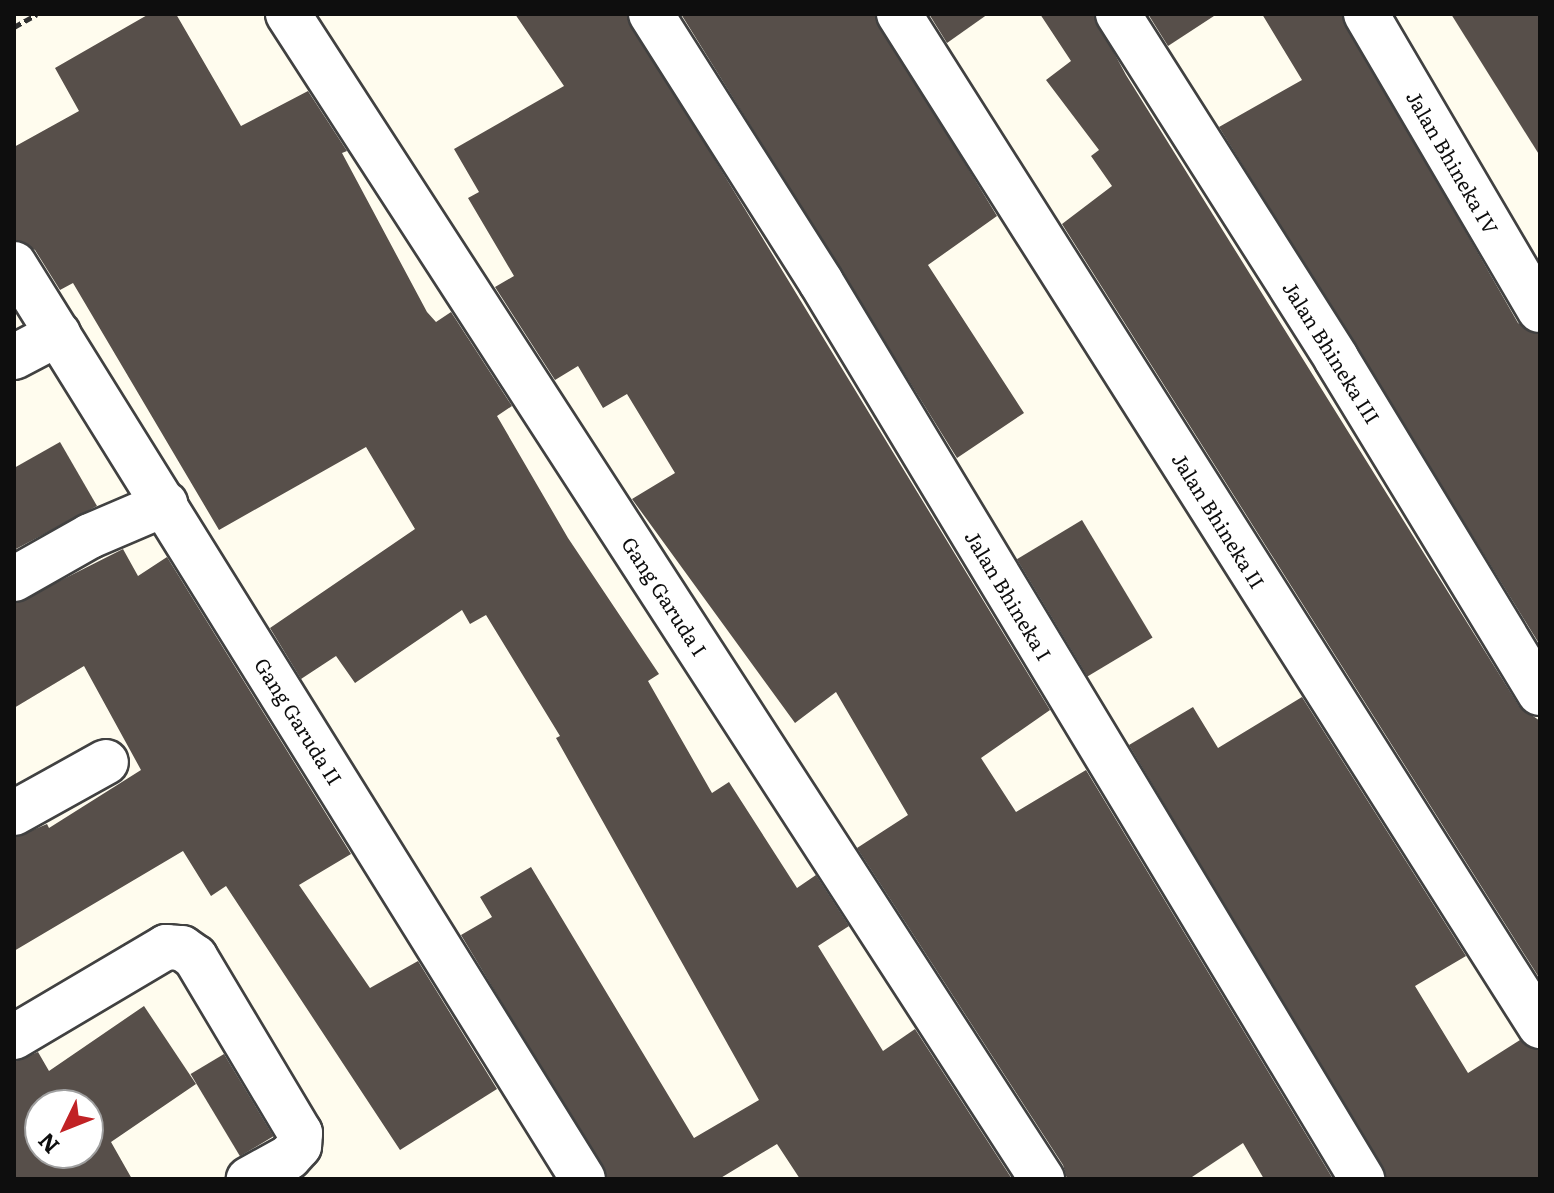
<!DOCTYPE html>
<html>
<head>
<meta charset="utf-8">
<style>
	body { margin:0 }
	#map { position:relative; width:1554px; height:1193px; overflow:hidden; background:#fffcee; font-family:Literata,serif }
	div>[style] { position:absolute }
	.building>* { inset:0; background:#574f4a; transform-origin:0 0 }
	.path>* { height:5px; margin-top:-2.5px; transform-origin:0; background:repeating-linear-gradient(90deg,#303030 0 8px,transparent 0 12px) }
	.roads { filter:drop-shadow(2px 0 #414141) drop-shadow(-2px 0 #414141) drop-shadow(0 2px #414141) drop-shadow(0 -2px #414141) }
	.minor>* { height:44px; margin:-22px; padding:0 22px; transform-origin:22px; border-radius:22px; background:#fff }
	span { translate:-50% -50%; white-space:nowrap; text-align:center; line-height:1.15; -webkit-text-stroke:8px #fff; paint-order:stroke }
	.street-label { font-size:20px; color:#0e0e0e }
	.frame { position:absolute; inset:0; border:16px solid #0e0e0e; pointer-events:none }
	.north { position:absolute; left:24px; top:1089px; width:80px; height:80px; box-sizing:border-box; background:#fff; border:2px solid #9f9f9f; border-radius:50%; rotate:227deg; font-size:22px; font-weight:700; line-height:32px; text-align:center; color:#0e0e0e }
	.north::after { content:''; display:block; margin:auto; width:28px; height:36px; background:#c12225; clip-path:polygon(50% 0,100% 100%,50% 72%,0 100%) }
</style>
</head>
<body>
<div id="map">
	<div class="building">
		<div style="clip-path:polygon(149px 14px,176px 14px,241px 126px,308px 91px,347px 151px,342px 153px,427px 312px,436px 322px,451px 312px,512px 406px,497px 416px,568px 538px,659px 674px,648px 681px,712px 793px,729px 782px,797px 888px,816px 875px,849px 926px,818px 946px,883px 1051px,915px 1029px,1012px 1179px,800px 1179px,777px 1144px,719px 1179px,608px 1179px,461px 935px,492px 917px,480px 897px,531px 867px,694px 1138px,759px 1100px,556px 738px,560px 736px,486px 615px,470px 624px,462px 610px,355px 683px,336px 656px,301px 679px,270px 628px,415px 529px,366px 447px,219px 530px,73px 283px,60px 290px,35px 250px,14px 239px,14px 147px,79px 111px,55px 68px)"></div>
		<div style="clip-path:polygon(515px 14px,626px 14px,1050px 710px,981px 758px,1016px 812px,1086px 770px,1333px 1179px,1264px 1179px,1243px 1143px,1189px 1179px,1067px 1179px,1063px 1165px,857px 848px,908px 815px,836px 692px,795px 723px,632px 499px,675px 473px,627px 394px,603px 408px,578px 366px,555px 380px,495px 287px,514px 276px,468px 198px,479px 192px,454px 149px,564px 86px)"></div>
		<div style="clip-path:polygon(681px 14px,874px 14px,997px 216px,928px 265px,1024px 413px,957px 458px)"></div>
		<div style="clip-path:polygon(929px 14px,988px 14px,947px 43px)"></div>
		<div style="clip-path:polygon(1040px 14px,1093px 14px,1126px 75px,1519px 706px,1540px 721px,1540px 979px,1062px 224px,1112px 186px,1091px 156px,1099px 150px,1046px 80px,1071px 61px)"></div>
		<div style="clip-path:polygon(1148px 14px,1217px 14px,1168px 46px)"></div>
		<div style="clip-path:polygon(1262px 14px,1341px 14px,1518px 323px,1540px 335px,1540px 645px,1219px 127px,1302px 80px)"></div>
		<div style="clip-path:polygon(1451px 14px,1540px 14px,1540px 156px)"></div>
		<div style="clip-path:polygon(60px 442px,97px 506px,14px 550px,14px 468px)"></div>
		<div style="left:1082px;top:520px;width:137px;height:76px;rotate:59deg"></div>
		<div style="clip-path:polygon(123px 549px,138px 576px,167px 557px,351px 854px,299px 885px,370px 988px,418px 961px,497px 1089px,400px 1150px,226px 886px,211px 896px,183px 851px,14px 951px,14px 838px,47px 824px,49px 828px,141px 770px,84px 666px,14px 708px,14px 604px)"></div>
		<div style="clip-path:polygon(1302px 697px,1466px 956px,1415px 986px,1468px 1073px,1520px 1040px,1540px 1051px,1540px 1179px,1387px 1179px,1129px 745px,1193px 707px,1218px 748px)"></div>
		<div style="clip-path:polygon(evenodd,144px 1006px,196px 1084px,111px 1142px,132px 1179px,14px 1179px,14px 1062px,38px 1052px,49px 1071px,144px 1006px,40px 1105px,88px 1105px,88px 1153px,40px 1153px,40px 1105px)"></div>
		<div style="left:224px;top:1054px;width:96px;height:39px;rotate:59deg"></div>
	</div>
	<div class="path">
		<div style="left:14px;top:27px;width:26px;rotate:-29deg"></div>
	</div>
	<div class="roads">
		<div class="minor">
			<div style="left:288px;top:14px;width:1388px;rotate:57.09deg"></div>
			<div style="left:651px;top:14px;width:317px;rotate:57.6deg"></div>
			<div style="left:821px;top:282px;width:1048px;rotate:58.9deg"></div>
			<div style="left:899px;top:14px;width:1198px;rotate:57.65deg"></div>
			<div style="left:1118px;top:14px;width:407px;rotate:57.6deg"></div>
			<div style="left:1336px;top:358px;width:392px;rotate:58.7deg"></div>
			<div style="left:1366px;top:14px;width:343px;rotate:59.6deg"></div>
			<div style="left:14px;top:264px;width:1077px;rotate:58.12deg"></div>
			<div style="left:14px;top:357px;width:50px;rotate:-27.6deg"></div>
			<div style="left:14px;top:579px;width:87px;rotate:-29.5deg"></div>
			<div style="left:90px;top:536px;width:82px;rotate:-23.1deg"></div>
			<div style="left:14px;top:813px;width:105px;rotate:-29deg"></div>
			<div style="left:14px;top:1037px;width:177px;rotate:-30.6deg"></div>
			<div style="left:166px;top:947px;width:16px;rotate:4deg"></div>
			<div style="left:182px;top:948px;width:16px;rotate:35deg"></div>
			<div style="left:195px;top:957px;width:205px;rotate:59.2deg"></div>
			<div style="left:300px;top:1133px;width:13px;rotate:94deg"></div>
			<div style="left:299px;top:1146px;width:15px;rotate:132deg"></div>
			<div style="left:289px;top:1157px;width:46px;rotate:151.2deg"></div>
		</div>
	</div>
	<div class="street-label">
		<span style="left:1453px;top:162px;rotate:60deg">Jalan Bhineka IV</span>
		<span style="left:1332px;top:352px;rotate:58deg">Jalan Bhineka III</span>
		<span style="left:1219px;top:520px;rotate:58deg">Jalan Bhineka II</span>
		<span style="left:1009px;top:595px;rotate:59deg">Jalan Bhineka I</span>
		<span style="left:665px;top:596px;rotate:57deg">Gang Garuda I</span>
		<span style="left:299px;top:721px;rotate:58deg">Gang Garuda II</span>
	</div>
	<div class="frame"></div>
	<div class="north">N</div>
</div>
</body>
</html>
